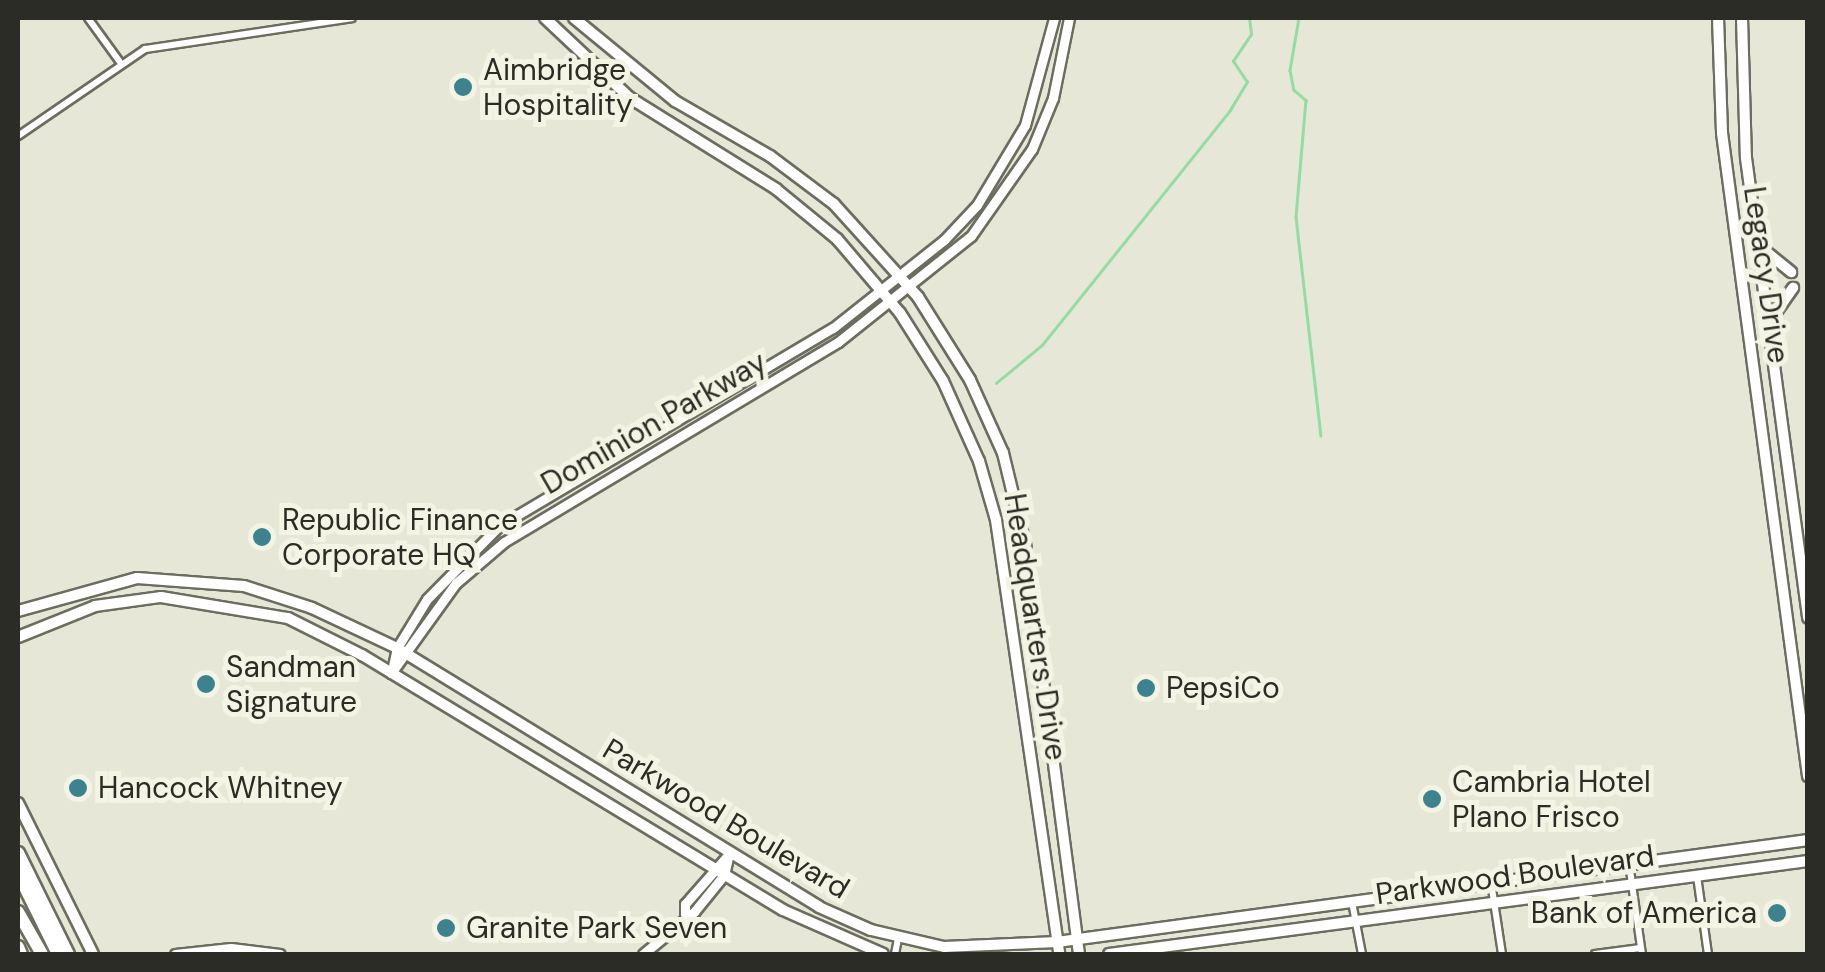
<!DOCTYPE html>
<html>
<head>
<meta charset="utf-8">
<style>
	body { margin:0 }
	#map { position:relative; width:1825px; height:972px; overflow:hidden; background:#e6e7d6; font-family:"DM Sans",sans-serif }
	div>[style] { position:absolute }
	.stream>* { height:2.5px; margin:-1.25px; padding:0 1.25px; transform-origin:1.25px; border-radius:1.25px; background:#93dda2 }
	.roads { filter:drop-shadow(2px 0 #6d6d5f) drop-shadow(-2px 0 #6d6d5f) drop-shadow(0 2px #6d6d5f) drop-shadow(0 -2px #6d6d5f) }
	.minor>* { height:6px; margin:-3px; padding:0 3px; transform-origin:3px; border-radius:3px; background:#fff }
	.tertiary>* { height:9px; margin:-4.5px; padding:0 4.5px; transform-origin:4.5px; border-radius:4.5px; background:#fff }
	.secondary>* { height:10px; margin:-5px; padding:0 5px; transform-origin:5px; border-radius:5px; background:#fff }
	.motorway>* { height:12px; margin:-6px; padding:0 6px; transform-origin:6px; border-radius:6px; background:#fff }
	.dots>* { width:28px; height:28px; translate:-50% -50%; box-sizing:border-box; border:5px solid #f3f4e3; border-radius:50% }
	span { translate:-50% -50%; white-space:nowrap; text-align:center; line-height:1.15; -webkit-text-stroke:10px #f3f4e3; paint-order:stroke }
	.poi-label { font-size:30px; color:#2b2c25 }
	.left { translate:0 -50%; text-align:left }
	.right { translate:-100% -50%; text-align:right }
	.street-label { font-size:30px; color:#2b2c25 }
	.frame { position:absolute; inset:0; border:20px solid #2b2c25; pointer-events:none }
</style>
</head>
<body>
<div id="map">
	<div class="stream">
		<div style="left:1299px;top:18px;width:53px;rotate:99.8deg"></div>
		<div style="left:1290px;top:70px;width:20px;rotate:79deg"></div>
		<div style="left:1294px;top:90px;width:16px;rotate:40deg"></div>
		<div style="left:1306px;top:100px;width:117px;rotate:94.9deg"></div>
		<div style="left:1296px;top:217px;width:220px;rotate:83.5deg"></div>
		<div style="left:996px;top:383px;width:60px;rotate:-39.6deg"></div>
		<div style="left:1042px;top:345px;width:301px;rotate:-51.3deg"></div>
		<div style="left:1230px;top:110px;width:33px;rotate:-59deg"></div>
		<div style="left:1247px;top:82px;width:25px;rotate:-124deg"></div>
		<div style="left:1233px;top:61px;width:32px;rotate:-56deg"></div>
		<div style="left:1251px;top:34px;width:16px;rotate:-97deg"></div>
	</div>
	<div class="roads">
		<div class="minor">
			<div style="left:88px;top:18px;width:54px;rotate:54deg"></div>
			<div style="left:18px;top:136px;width:154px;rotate:-34.4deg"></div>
			<div style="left:145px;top:49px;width:209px;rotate:-8.5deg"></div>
			<div style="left:1629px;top:863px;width:92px;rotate:81.9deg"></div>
			<div style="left:1697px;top:876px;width:79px;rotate:82deg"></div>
			<div style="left:1491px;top:882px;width:73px;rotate:81.3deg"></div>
			<div style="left:1352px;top:902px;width:53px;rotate:79.1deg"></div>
			<div style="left:895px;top:954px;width:15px;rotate:-79deg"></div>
			<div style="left:1595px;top:954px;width:46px;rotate:-7.4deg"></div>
		</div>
		<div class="tertiary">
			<div style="left:392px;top:671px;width:24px;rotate:-78deg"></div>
			<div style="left:397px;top:648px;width:57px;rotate:-58.5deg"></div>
			<div style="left:427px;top:599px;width:103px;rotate:-45.4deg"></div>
			<div style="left:499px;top:526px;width:388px;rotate:-30.7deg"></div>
			<div style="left:833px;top:328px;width:142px;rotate:-38.4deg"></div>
			<div style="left:944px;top:240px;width:48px;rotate:-46.7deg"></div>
			<div style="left:977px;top:205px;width:93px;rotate:-59deg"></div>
			<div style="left:1025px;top:125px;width:111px;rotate:-74.8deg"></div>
			<div style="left:391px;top:673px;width:111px;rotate:-54.2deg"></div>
			<div style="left:456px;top:583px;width:63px;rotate:-40.5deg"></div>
			<div style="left:504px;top:542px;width:389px;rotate:-30.9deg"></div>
			<div style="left:838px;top:342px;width:170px;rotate:-38.6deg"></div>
			<div style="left:971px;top:236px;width:106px;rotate:-55deg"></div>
			<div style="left:1032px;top:149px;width:55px;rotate:-67.6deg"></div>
			<div style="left:1053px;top:98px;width:82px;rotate:-78.7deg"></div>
			<div style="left:685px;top:914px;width:10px;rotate:-90deg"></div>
			<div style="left:685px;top:904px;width:67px;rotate:-48.7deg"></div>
			<div style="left:175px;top:954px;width:56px;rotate:-6.1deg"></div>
			<div style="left:231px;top:948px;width:49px;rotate:7deg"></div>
			<div style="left:643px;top:954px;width:66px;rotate:-39.5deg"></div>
			<div style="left:694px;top:912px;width:48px;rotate:-51deg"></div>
			<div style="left:724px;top:875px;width:23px;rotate:-77deg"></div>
		</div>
		<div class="secondary">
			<div style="left:545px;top:18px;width:117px;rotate:43.3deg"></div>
			<div style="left:630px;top:98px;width:172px;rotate:31.9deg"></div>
			<div style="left:776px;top:189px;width:79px;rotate:39.3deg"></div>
			<div style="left:837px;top:239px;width:97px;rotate:49.6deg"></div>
			<div style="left:900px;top:313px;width:80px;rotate:57.7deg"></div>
			<div style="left:943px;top:381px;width:88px;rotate:65.8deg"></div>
			<div style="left:979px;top:461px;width:61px;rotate:73.9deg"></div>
			<div style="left:996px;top:520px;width:439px;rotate:81.7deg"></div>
			<div style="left:574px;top:18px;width:131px;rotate:39.4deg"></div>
			<div style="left:675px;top:101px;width:110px;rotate:30.1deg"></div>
			<div style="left:770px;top:156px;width:80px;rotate:36.9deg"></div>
			<div style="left:834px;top:204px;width:125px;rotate:47.9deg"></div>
			<div style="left:918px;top:297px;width:98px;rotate:57.9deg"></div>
			<div style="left:970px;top:380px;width:80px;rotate:65.7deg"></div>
			<div style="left:1003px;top:453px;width:94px;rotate:76.4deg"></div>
			<div style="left:1025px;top:544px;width:414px;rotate:82.5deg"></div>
			<div style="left:1718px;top:18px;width:115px;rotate:88deg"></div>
			<div style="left:1722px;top:133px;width:649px;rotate:82.38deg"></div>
			<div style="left:1742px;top:18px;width:140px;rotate:88.4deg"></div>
			<div style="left:1746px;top:158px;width:464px;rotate:82.3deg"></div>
			<div style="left:1758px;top:245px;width:43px;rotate:39.3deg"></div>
			<div style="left:1769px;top:322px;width:42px;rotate:-54.8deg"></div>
			<div style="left:18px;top:611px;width:123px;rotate:-15.5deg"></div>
			<div style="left:137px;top:578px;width:107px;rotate:4.3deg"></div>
			<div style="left:244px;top:586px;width:71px;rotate:17.9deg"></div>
			<div style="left:312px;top:608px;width:94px;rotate:25.2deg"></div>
			<div style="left:397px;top:648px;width:495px;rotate:31.5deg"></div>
			<div style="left:819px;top:907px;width:57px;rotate:23.9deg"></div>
			<div style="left:871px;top:930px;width:75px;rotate:13.1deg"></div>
			<div style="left:944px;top:947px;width:113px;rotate:-2.5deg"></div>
			<div style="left:1057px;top:942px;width:758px;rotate:-7.73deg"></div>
			<div style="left:18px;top:637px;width:83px;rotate:-21.9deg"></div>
			<div style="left:95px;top:606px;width:67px;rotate:-7.8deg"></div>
			<div style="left:161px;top:597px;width:129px;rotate:9.4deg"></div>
			<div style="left:288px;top:618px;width:83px;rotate:26.6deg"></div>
			<div style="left:362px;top:655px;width:492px;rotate:31.2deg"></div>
			<div style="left:783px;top:910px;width:109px;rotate:23.7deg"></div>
			<div style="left:18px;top:803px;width:169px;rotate:63.6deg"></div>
			<div style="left:1109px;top:954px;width:705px;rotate:-7.58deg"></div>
		</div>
		<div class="motorway">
			<div style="left:18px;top:853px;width:113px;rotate:63.7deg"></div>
			<div style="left:18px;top:873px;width:90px;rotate:63.7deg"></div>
			<div style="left:18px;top:912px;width:48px;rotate:60.3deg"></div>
			<div style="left:18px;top:947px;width:8px;rotate:67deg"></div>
		</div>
	</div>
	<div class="dots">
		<div style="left:463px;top:87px;background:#3d838f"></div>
		<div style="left:262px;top:537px;background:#3d838f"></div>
		<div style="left:206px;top:684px;background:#3d838f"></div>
		<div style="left:1146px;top:688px;background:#3d838f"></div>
		<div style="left:78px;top:788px;background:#3d838f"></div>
		<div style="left:1432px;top:799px;background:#3d838f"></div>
		<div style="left:1777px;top:913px;background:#3d838f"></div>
		<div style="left:446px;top:928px;background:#3d838f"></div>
	</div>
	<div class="poi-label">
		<span class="left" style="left:483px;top:87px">Aimbridge<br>Hospitality</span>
		<span class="left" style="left:282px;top:537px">Republic Finance<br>Corporate HQ</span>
		<span class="left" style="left:226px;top:684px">Sandman<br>Signature</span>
		<span class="left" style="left:1166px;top:688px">PepsiCo</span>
		<span class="left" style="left:1452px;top:799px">Cambria Hotel<br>Plano Frisco</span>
		<span class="left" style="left:98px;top:788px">Hancock Whitney</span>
		<span class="right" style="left:1757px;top:913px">Bank of America</span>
		<span class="left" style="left:466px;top:928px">Granite Park Seven</span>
	</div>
	<div class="street-label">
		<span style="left:1766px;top:275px;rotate:82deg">Legacy Drive</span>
		<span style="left:654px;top:423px;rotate:-30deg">Dominion Parkway</span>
		<span style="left:1035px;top:627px;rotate:81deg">Headquarters Drive</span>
		<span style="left:726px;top:819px;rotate:31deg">Parkwood Boulevard</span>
		<span style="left:1515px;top:875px;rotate:-8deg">Parkwood Boulevard</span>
	</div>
	<div class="frame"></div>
</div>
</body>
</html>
